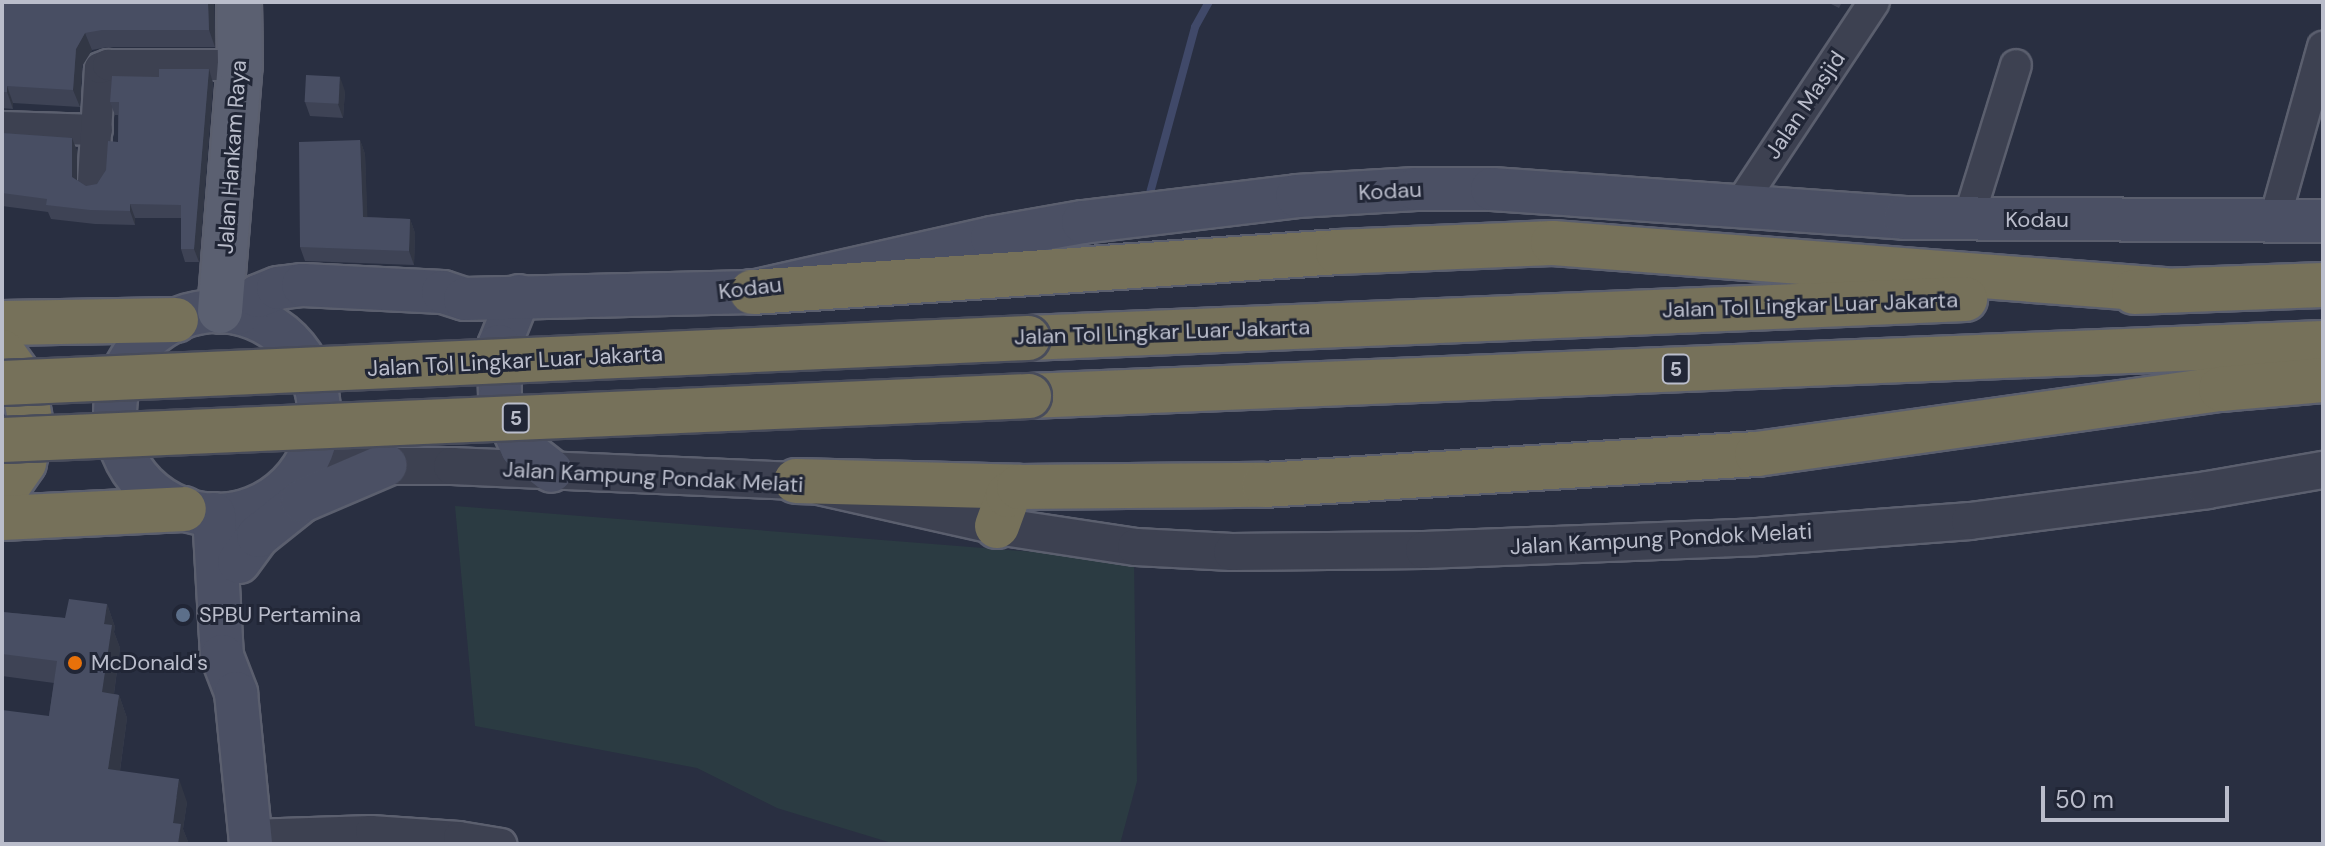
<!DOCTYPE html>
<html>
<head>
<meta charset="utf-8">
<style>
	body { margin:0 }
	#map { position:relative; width:2325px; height:846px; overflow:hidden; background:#292f41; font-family:"DM Sans",sans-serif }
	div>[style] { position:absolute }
	.green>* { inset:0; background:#2b3b42 }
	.stream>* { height:8px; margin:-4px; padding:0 4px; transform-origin:4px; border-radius:4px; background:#404969 }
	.roads { filter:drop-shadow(2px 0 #5b5f6e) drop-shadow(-2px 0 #5b5f6e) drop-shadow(0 2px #5b5f6e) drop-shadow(0 -2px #5b5f6e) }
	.minor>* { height:30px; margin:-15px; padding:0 15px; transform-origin:15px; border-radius:15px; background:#3d4151 }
	.tertiary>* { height:36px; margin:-18px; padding:0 18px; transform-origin:18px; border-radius:18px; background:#3d4151 }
	.secondary>* { height:42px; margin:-21px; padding:0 21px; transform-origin:21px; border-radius:21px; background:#4b5064 }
	.secondary>.ring { margin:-21px; padding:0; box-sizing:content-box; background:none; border:42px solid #4b5064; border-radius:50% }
	.primary>* { height:44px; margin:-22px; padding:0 22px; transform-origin:22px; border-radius:22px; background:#5b6071 }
	.motorway>* { height:44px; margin:-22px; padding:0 22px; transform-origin:22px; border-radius:22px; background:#76715a }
	.bridges { filter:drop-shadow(2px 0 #484c5b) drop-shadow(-2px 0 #484c5b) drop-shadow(0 2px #484c5b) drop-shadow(0 -2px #484c5b) }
	.motorway-bridge>* { height:44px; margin:-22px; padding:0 22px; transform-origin:22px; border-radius:22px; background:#76715a }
	.wall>* { inset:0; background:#3e4355 }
	.shaded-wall>* { inset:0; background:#323745 }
	.building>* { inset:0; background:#484e63; transform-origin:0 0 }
	.dots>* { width:22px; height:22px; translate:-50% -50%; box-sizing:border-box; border:4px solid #212636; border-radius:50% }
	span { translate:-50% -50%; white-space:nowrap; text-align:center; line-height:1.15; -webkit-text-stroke:6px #212636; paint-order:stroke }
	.shield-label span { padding:2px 6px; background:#212636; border:2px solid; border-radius:6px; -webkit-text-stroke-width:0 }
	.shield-label { font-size:20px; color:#babdcb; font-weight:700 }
	.street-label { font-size:22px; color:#babdcb }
	.poi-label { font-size:22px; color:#babdcb }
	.left { translate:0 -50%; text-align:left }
	.frame { position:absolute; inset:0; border:4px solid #babdcb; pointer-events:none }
	.scale { position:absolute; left:2041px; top:786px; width:188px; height:36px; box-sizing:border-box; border:4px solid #babdcb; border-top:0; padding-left:10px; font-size:24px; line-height:28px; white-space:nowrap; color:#babdcb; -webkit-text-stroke:6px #212636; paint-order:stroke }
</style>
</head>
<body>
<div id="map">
	<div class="green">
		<div style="clip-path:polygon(455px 506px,1134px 560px,1137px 781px,1120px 844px,895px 844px,777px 808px,697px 768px,475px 726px)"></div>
	</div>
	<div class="stream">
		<div style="left:1150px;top:193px;width:172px;rotate:-74.8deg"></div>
		<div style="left:1195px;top:27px;width:29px;rotate:-61deg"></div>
	</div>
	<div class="roads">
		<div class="minor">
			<div style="left:2px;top:127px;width:95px;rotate:1.8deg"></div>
			<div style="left:93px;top:182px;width:114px;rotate:-86.5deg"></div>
			<div style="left:100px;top:68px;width:9px;rotate:-21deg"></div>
			<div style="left:108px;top:65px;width:132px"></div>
			<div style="left:1737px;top:209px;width:248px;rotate:-56.5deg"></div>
			<div style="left:1968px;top:220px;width:162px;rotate:-72.8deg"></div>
			<div style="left:2274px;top:222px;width:182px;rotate:-74.4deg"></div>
			<div style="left:250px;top:835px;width:121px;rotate:-1.9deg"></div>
			<div style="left:371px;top:831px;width:88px;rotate:3.9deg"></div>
			<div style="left:459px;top:837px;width:43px;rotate:9.5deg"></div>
		</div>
		<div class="tertiary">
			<div style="left:305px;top:466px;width:147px"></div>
			<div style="left:452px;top:466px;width:344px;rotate:2.5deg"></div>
			<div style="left:796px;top:481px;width:206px;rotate:12.6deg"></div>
			<div style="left:997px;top:526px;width:141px;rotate:8.6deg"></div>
			<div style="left:1136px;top:547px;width:96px;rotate:3deg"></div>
			<div style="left:1232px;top:552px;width:192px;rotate:-0.6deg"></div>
			<div style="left:1424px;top:550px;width:333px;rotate:-2.2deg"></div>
			<div style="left:1757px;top:537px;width:214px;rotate:-4.3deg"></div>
			<div style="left:1970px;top:521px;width:240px;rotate:-7.4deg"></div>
			<div style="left:2208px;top:490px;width:117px;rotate:-9.9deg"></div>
		</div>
		<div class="secondary">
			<div style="left:519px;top:296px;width:54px;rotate:111.8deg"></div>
			<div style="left:499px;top:346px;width:53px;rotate:88.9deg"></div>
			<div style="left:500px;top:399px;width:54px;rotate:65.8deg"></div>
			<div style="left:522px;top:448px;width:37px;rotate:38deg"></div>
			<div class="ring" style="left:115px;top:311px;width:162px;height:162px"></div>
			<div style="left:239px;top:313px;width:25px;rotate:-42deg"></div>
			<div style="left:258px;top:296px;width:22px;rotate:-22deg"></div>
			<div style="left:278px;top:288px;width:25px;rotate:-7deg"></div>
			<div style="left:303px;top:285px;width:140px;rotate:2.9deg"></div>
			<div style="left:443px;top:292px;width:23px;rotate:18deg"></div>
			<div style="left:465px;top:299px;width:287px;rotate:-1.4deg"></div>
			<div style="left:752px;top:292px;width:246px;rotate:-12.7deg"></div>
			<div style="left:992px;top:238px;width:92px;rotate:-10deg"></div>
			<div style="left:1083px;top:222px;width:216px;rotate:-6.9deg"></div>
			<div style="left:1297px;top:196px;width:119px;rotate:-3.4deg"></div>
			<div style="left:1416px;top:189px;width:76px"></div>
			<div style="left:1492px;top:189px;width:414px;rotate:4deg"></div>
			<div style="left:1905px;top:218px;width:418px;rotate:0.4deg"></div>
			<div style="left:214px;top:514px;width:142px;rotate:86.8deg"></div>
			<div style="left:222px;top:656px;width:40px;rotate:69deg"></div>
			<div style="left:236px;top:693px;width:152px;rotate:84.3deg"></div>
			<div style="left:239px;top:562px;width:32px;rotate:-54deg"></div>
			<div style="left:258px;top:536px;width:56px;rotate:-38.5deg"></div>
			<div style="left:302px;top:501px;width:91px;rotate:-23.2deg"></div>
		</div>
		<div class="primary">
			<div style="left:220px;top:311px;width:247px;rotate:-85.4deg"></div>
			<div style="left:240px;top:65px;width:63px;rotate:-90.9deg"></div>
		</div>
		<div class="motorway">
			<div style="left:752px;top:292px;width:587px;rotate:-3.9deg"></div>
			<div style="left:1338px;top:252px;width:215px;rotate:-2.4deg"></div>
			<div style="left:1553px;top:243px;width:613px;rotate:4.4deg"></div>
			<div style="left:2134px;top:292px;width:189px;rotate:-2.1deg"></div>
			<div style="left:2px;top:323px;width:174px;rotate:-1deg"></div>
			<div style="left:1028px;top:338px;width:938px;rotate:-2.38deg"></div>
			<div style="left:2px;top:352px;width:36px;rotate:54deg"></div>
			<div style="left:23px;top:381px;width:50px;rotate:79.6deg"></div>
			<div style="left:32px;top:430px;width:34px;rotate:104deg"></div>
			<div style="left:24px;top:463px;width:38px;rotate:125deg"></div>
			<div style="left:1029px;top:396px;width:1295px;rotate:-2.35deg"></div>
			<div style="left:796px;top:481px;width:223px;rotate:1.5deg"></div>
			<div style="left:2px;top:518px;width:182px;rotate:-2.8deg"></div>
			<div style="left:997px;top:526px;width:33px;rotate:-70deg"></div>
			<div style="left:1008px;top:495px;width:14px;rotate:-36deg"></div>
			<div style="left:1019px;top:487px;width:245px;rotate:-0.5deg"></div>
			<div style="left:1264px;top:485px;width:494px;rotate:-3.6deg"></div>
			<div style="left:1757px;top:454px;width:469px;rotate:-8deg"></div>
			<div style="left:2221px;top:389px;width:102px;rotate:-5deg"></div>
		</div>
	</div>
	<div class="bridges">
		<div class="motorway-bridge">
			<div style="left:2px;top:383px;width:1027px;rotate:-2.51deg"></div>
			<div style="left:2px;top:440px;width:1028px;rotate:-2.45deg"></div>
		</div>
	</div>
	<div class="wall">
		<div style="clip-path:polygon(2px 2px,214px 2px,215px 47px,108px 47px,92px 50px,82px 66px,80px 107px,13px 103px,13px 109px,2px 108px)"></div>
		<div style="clip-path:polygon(1827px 2px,1842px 2px,1839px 8px)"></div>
		<div style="clip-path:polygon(209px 69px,213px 83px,199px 262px,185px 262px,181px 249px,181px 218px,135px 218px,135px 225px,95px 224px,51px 219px,48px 212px,2px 206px,2px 133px,72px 138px,77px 151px,77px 180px,86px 186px,97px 184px,106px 170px,118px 142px,118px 115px,115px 115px,110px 102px,159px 77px)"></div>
		<div style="clip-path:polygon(345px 91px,343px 118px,310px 116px,305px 102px)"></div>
		<div style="clip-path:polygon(360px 140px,365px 154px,367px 217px,410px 219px,415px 233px,414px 265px,305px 261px,300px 247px)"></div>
		<div style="clip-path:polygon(107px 604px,115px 627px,114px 632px,120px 648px,114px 694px,119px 695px,127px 718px,120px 771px,187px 802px,183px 829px,189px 844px,2px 844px,49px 716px,54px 683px,2px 676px,2px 612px,65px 618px)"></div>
	</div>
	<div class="shaded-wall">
		<div style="clip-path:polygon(208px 2px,214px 2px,215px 47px,209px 30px)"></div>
		<div style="clip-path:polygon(85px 33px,92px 50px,82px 66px,80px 107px,73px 90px,76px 49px)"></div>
		<div style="clip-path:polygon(209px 69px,213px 83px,199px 262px,194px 249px)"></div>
		<div style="clip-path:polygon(340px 77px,345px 91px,343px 118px,338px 104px)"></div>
		<div style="clip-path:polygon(7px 86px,13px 103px,13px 109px,7px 92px)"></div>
		<div style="clip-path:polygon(72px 138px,77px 151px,77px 191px,72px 177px)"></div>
		<div style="clip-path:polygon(360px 140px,365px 154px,368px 231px,363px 217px)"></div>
		<div style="clip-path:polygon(130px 204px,135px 218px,135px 225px,130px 211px)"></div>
		<div style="clip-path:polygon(410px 219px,415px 233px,414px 265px,409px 251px)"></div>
		<div style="clip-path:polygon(107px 604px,115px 627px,114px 632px,120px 648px,111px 715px,102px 692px,104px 624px)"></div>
		<div style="clip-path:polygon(119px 695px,127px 718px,117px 792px,108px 769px)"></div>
		<div style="clip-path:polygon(179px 779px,187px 802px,183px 829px,189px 844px,178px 844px,173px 823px)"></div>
	</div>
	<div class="building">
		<div style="clip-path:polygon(2px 2px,208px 2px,209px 30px,102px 30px,85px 33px,76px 49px,73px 90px,7px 86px,7px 92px,2px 92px)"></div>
		<div style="clip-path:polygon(159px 69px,209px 69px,194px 249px,181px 249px,181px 205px,130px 204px,130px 211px,90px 210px,46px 205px,47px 199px,2px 193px,2px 133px,72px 138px,72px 177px,86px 186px,97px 184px,106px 170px,108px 141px,118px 142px,119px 102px,110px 102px,112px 76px,159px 77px)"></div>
		<div style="left:306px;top:75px;width:34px;height:27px;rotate:3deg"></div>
		<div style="clip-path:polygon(360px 140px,363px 217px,410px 219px,409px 251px,300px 247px,299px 142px)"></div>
		<div style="clip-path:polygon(69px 599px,107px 604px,104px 624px,112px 625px,102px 692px,119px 695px,108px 769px,179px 779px,173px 823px,181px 824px,178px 844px,2px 844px,2px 710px,49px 716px,57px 661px,2px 654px,2px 612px,65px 618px)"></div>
	</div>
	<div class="dots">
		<div style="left:183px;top:615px;background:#5c6f8a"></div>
		<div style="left:75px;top:663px;background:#e8710a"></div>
	</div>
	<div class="shield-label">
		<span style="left:1676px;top:369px">5</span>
		<span style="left:516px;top:418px">5</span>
	</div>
	<div class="street-label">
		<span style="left:1805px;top:105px;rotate:-56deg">Jalan Masjid</span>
		<span style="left:232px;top:157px;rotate:-86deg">Jalan Hankam Raya</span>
		<span style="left:1390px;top:191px;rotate:-3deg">Kodau</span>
		<span style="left:2037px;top:220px">Kodau</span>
		<span style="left:750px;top:288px;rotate:-7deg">Kodau</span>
		<span style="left:1810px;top:305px;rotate:-2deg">Jalan Tol Lingkar Luar Jakarta</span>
		<span style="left:1162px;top:332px;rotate:-2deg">Jalan Tol Lingkar Luar Jakarta</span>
		<span style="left:515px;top:361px;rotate:-3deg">Jalan Tol Lingkar Luar Jakarta</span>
		<span style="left:653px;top:477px;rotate:3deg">Jalan Kampung Pondak Melati</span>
		<span style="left:1661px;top:539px;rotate:-3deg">Jalan Kampung Pondok Melati</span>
	</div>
	<div class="poi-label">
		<span class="left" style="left:199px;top:615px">SPBU Pertamina</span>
		<span class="left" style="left:91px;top:663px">McDonald's</span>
	</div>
	<div class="frame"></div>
	<div class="scale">50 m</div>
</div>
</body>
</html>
